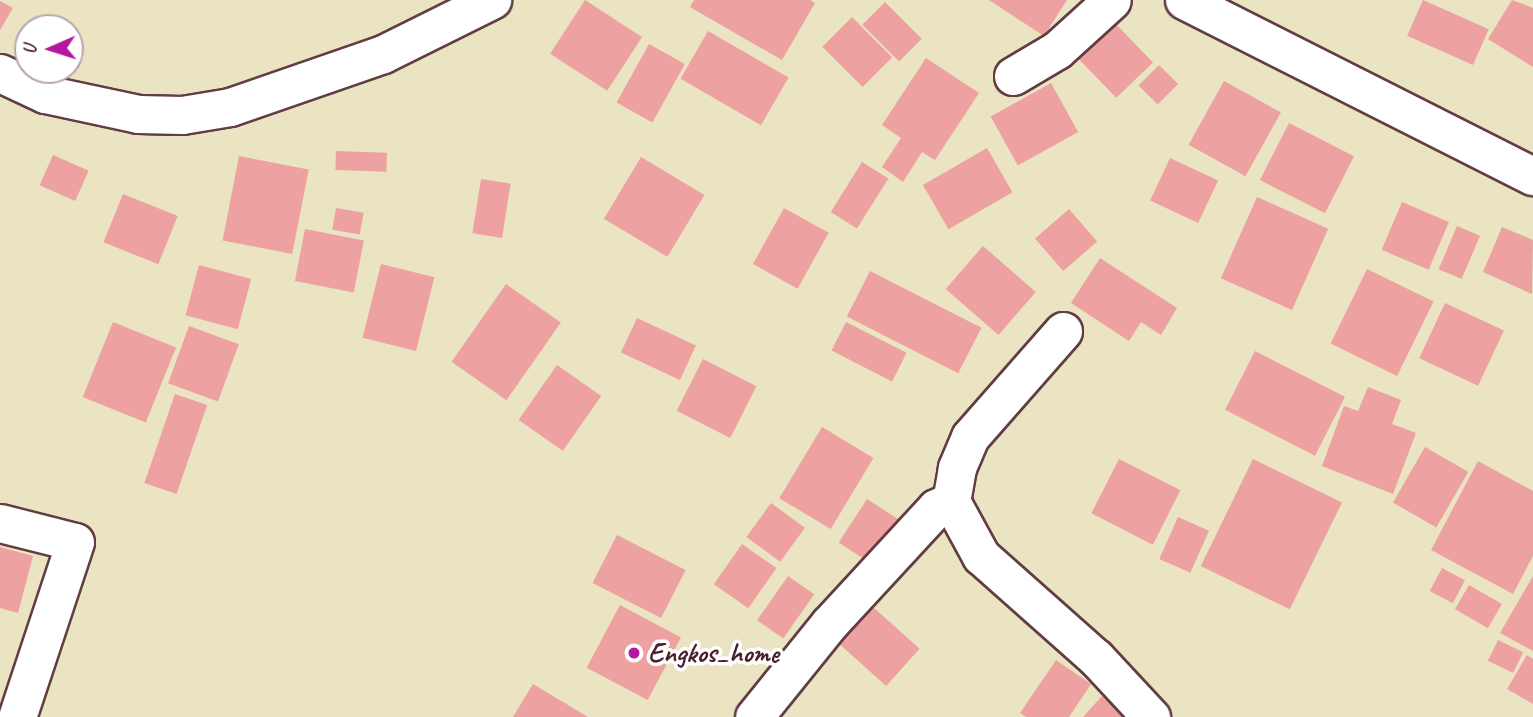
<!DOCTYPE html>
<html>
<head>
<meta charset="utf-8">
<style>
	body { margin:0 }
	#map { position:relative; width:1533px; height:717px; overflow:hidden; background:#eae4c3; font-family:Caveat,sans-serif }
	div>[style] { position:absolute }
	.building>* { inset:0; background:#eda1a0; transform-origin:0 0 }
	.roads { filter:drop-shadow(2px 0 #623d42) drop-shadow(-2px 0 #623d42) drop-shadow(0 2px #623d42) drop-shadow(0 -2px #623d42) }
	.street>* { height:37px; margin:-18.5px; padding:0 18.5px; transform-origin:18.5px; border-radius:18.5px; background:#fff }
	.dots>* { width:19px; height:19px; translate:-50% -50%; box-sizing:border-box; border:4px solid #fff; border-radius:50% }
	span { translate:-50% -50%; white-space:nowrap; text-align:center; line-height:1.15; -webkit-text-stroke:7px #fff; paint-order:stroke }
	.poi-label { font-size:28px; color:#4a1f2b; font-weight:700 }
	.left { translate:0 -50%; text-align:left }
	.north { position:absolute; left:14px; top:14px; width:70px; height:70px; box-sizing:border-box; background:#fff; border:2px solid #b7a5aa; border-radius:50%; rotate:267deg; font-size:19px; font-weight:700; line-height:28px; text-align:center; color:#4a1f2b }
	.north::after { content:''; display:block; margin:auto; width:24px; height:32px; background:#b5179e; clip-path:polygon(50% 0,100% 100%,50% 72%,0 100%) }
</style>
</head>
<body>
<div id="map">
	<div class="building">
		<div style="left:585px;top:0;width:68px;height:64px;rotate:33deg"></div>
		<div style="clip-path:polygon(694px 0,810px 0,815px 3px,782px 60px,690px 7px)"></div>
		<div style="clip-path:polygon(989px 0,1067px 0,1044px 36px)"></div>
		<div style="left:1423px;top:0;width:72px;height:39px;rotate:24deg"></div>
		<div style="clip-path:polygon(1512px 0,1533px 8px,1533px 67px,1488px 39px)"></div>
		<div style="clip-path:polygon(0 1px,13px 8px,0 30px)"></div>
		<div style="left:885px;top:2px;width:52px;height:32px;rotate:45deg"></div>
		<div style="left:852px;top:17px;width:57px;height:42px;rotate:45deg"></div>
		<div style="left:1112px;top:20px;width:59px;height:51px;rotate:46deg"></div>
		<div style="left:708px;top:31px;width:93px;height:55px;rotate:30deg"></div>
		<div style="left:649px;top:44px;width:41px;height:67px;rotate:29deg"></div>
		<div style="clip-path:polygon(926px 58px,979px 93px,935px 160px,922px 152px,903px 182px,882px 167px,901px 138px,882px 125px)"></div>
		<div style="left:1159px;top:65px;width:27px;height:29px;rotate:45deg"></div>
		<div style="left:1224px;top:81px;width:65px;height:73px;rotate:29deg"></div>
		<div style="left:1051px;top:83px;width:56px;height:69px;rotate:61deg"></div>
		<div style="left:1289px;top:123px;width:73px;height:64px;rotate:27deg"></div>
		<div style="left:987px;top:148px;width:51px;height:74px;rotate:60deg"></div>
		<div style="left:336px;top:151px;width:51px;height:19px;rotate:2deg"></div>
		<div style="left:53px;top:155px;width:39px;height:33px;rotate:24deg"></div>
		<div style="left:239px;top:156px;width:71px;height:86px;rotate:11deg"></div>
		<div style="left:641px;top:157px;width:74px;height:72px;rotate:31deg"></div>
		<div style="left:1170px;top:158px;width:53px;height:47px;rotate:25deg"></div>
		<div style="left:862px;top:162px;width:31px;height:59px;rotate:32deg"></div>
		<div style="left:481px;top:179px;width:30px;height:55px;rotate:9deg"></div>
		<div style="left:123px;top:194px;width:59px;height:52px;rotate:22deg"></div>
		<div style="left:1257px;top:197px;width:78px;height:89px;rotate:24deg"></div>
		<div style="left:1402px;top:202px;width:51px;height:52px;rotate:23deg"></div>
		<div style="left:336px;top:208px;width:28px;height:22px;rotate:10deg"></div>
		<div style="left:784px;top:208px;width:51px;height:64px;rotate:29deg"></div>
		<div style="left:1069px;top:209px;width:43px;height:45px;rotate:49deg"></div>
		<div style="left:1457px;top:226px;width:25px;height:47px;rotate:23deg"></div>
		<div style="clip-path:polygon(1502px 227px,1533px 240px,1532px 294px,1483px 272px)"></div>
		<div style="left:305px;top:229px;width:60px;height:53px;rotate:11deg"></div>
		<div style="left:983px;top:246px;width:70px;height:57px;rotate:41deg"></div>
		<div style="clip-path:polygon(1100px 258px,1177px 308px,1161px 335px,1141px 322px,1129px 341px,1071px 303px)"></div>
		<div style="left:381px;top:264px;width:55px;height:76px;rotate:14deg"></div>
		<div style="left:199px;top:265px;width:54px;height:52px;rotate:15deg"></div>
		<div style="left:1367px;top:269px;width:74px;height:83px;rotate:26deg"></div>
		<div style="left:870px;top:271px;width:125px;height:51px;rotate:27deg"></div>
		<div style="left:506px;top:284px;width:67px;height:95px;rotate:35deg"></div>
		<div style="left:1445px;top:303px;width:65px;height:61px;rotate:25deg"></div>
		<div style="left:637px;top:318px;width:65px;height:38px;rotate:25deg"></div>
		<div style="left:113px;top:322px;width:68px;height:81px;rotate:22deg"></div>
		<div style="left:846px;top:322px;width:68px;height:32px;rotate:27deg"></div>
		<div style="left:189px;top:326px;width:53px;height:61px;rotate:20deg"></div>
		<div style="left:1255px;top:351px;width:101px;height:66px;rotate:27deg"></div>
		<div style="left:703px;top:359px;width:60px;height:58px;rotate:27deg"></div>
		<div style="left:557px;top:365px;width:54px;height:67px;rotate:35deg"></div>
		<div style="clip-path:polygon(1368px 387px,1401px 400px,1392px 424px,1416px 433px,1393px 494px,1322px 466px,1344px 406px,1358px 411px)"></div>
		<div style="left:175px;top:394px;width:34px;height:94px;rotate:19deg"></div>
		<div style="left:822px;top:427px;width:60px;height:83px;rotate:31deg"></div>
		<div style="left:1425px;top:447px;width:50px;height:64px;rotate:30deg"></div>
		<div style="left:1119px;top:459px;width:69px;height:61px;rotate:27deg"></div>
		<div style="left:1253px;top:459px;width:99px;height:119px;rotate:26deg"></div>
		<div style="clip-path:polygon(1478px 461px,1533px 491px,1533px 556px,1513px 594px,1431px 550px)"></div>
		<div style="left:867px;top:499px;width:40px;height:52px;rotate:33deg"></div>
		<div style="left:771px;top:503px;width:42px;height:42px;rotate:36deg"></div>
		<div style="left:1178px;top:517px;width:34px;height:46px;rotate:24deg"></div>
		<div style="left:617px;top:535px;width:77px;height:54px;rotate:27deg"></div>
		<div style="left:742px;top:544px;width:42px;height:49px;rotate:35deg"></div>
		<div style="clip-path:polygon(0 547px,33px 556px,18px 613px,0 608px)"></div>
		<div style="left:1442px;top:568px;width:26px;height:26px;rotate:28deg"></div>
		<div style="left:788px;top:576px;width:32px;height:54px;rotate:35deg"></div>
		<div style="clip-path:polygon(1533px 576px,1533px 651px,1500px 633px)"></div>
		<div style="left:1469px;top:585px;width:38px;height:28px;rotate:30deg"></div>
		<div style="left:620px;top:605px;width:69px;height:71px;rotate:28deg"></div>
		<div style="left:872px;top:606px;width:64px;height:50px;rotate:42deg"></div>
		<div style="left:1498px;top:640px;width:28px;height:23px;rotate:26deg"></div>
		<div style="clip-path:polygon(1527px 655px,1533px 659px,1533px 704px,1507px 689px)"></div>
		<div style="clip-path:polygon(1056px 660px,1091px 684px,1069px 717px,1026px 717px,1020px 713px)"></div>
		<div style="clip-path:polygon(533px 684px,588px 717px,513px 717px)"></div>
		<div style="clip-path:polygon(1102px 696px,1126px 717px,1083px 717px)"></div>
	</div>
	<div class="roads">
		<div class="street">
			<div style="left:1184px;top:0;width:391px;rotate:26.8deg"></div>
			<div style="left:0;top:73px;width:50px;rotate:25deg"></div>
			<div style="left:45px;top:94px;width:95px;rotate:12.1deg"></div>
			<div style="left:138px;top:114px;width:44px;rotate:1.3deg"></div>
			<div style="left:182px;top:115px;width:49px;rotate:-9.5deg"></div>
			<div style="left:230px;top:107px;width:162px;rotate:-19.1deg"></div>
			<div style="left:383px;top:54px;width:122px;rotate:-26.4deg"></div>
			<div style="left:1013px;top:76px;width:51px;rotate:-30.6deg"></div>
			<div style="left:1057px;top:50px;width:74px;rotate:-42.3deg"></div>
			<div style="left:1063px;top:331px;width:141px;rotate:131.3deg"></div>
			<div style="left:970px;top:437px;width:34px;rotate:113deg"></div>
			<div style="left:957px;top:468px;width:34px;rotate:100deg"></div>
			<div style="left:951px;top:501px;width:63px;rotate:61.4deg"></div>
			<div style="left:981px;top:556px;width:154px;rotate:41.6deg"></div>
			<div style="left:1096px;top:658px;width:81px;rotate:47deg"></div>
			<div style="left:0;top:523px;width:77px;rotate:14.2deg"></div>
			<div style="left:75px;top:542px;width:184px;rotate:108.3deg"></div>
			<div style="left:754px;top:717px;width:119px;rotate:-51.1deg"></div>
			<div style="left:829px;top:624px;width:158px;rotate:-47.3deg"></div>
			<div style="left:936px;top:508px;width:17px;rotate:-25deg"></div>
		</div>
	</div>
	<div class="dots">
		<div style="left:634px;top:653px;background:#b5179e"></div>
	</div>
	<div class="poi-label">
		<span class="left" style="left:648px;top:653px">Engkos_home</span>
	</div>
	<div class="north">U</div>
</div>
</body>
</html>
